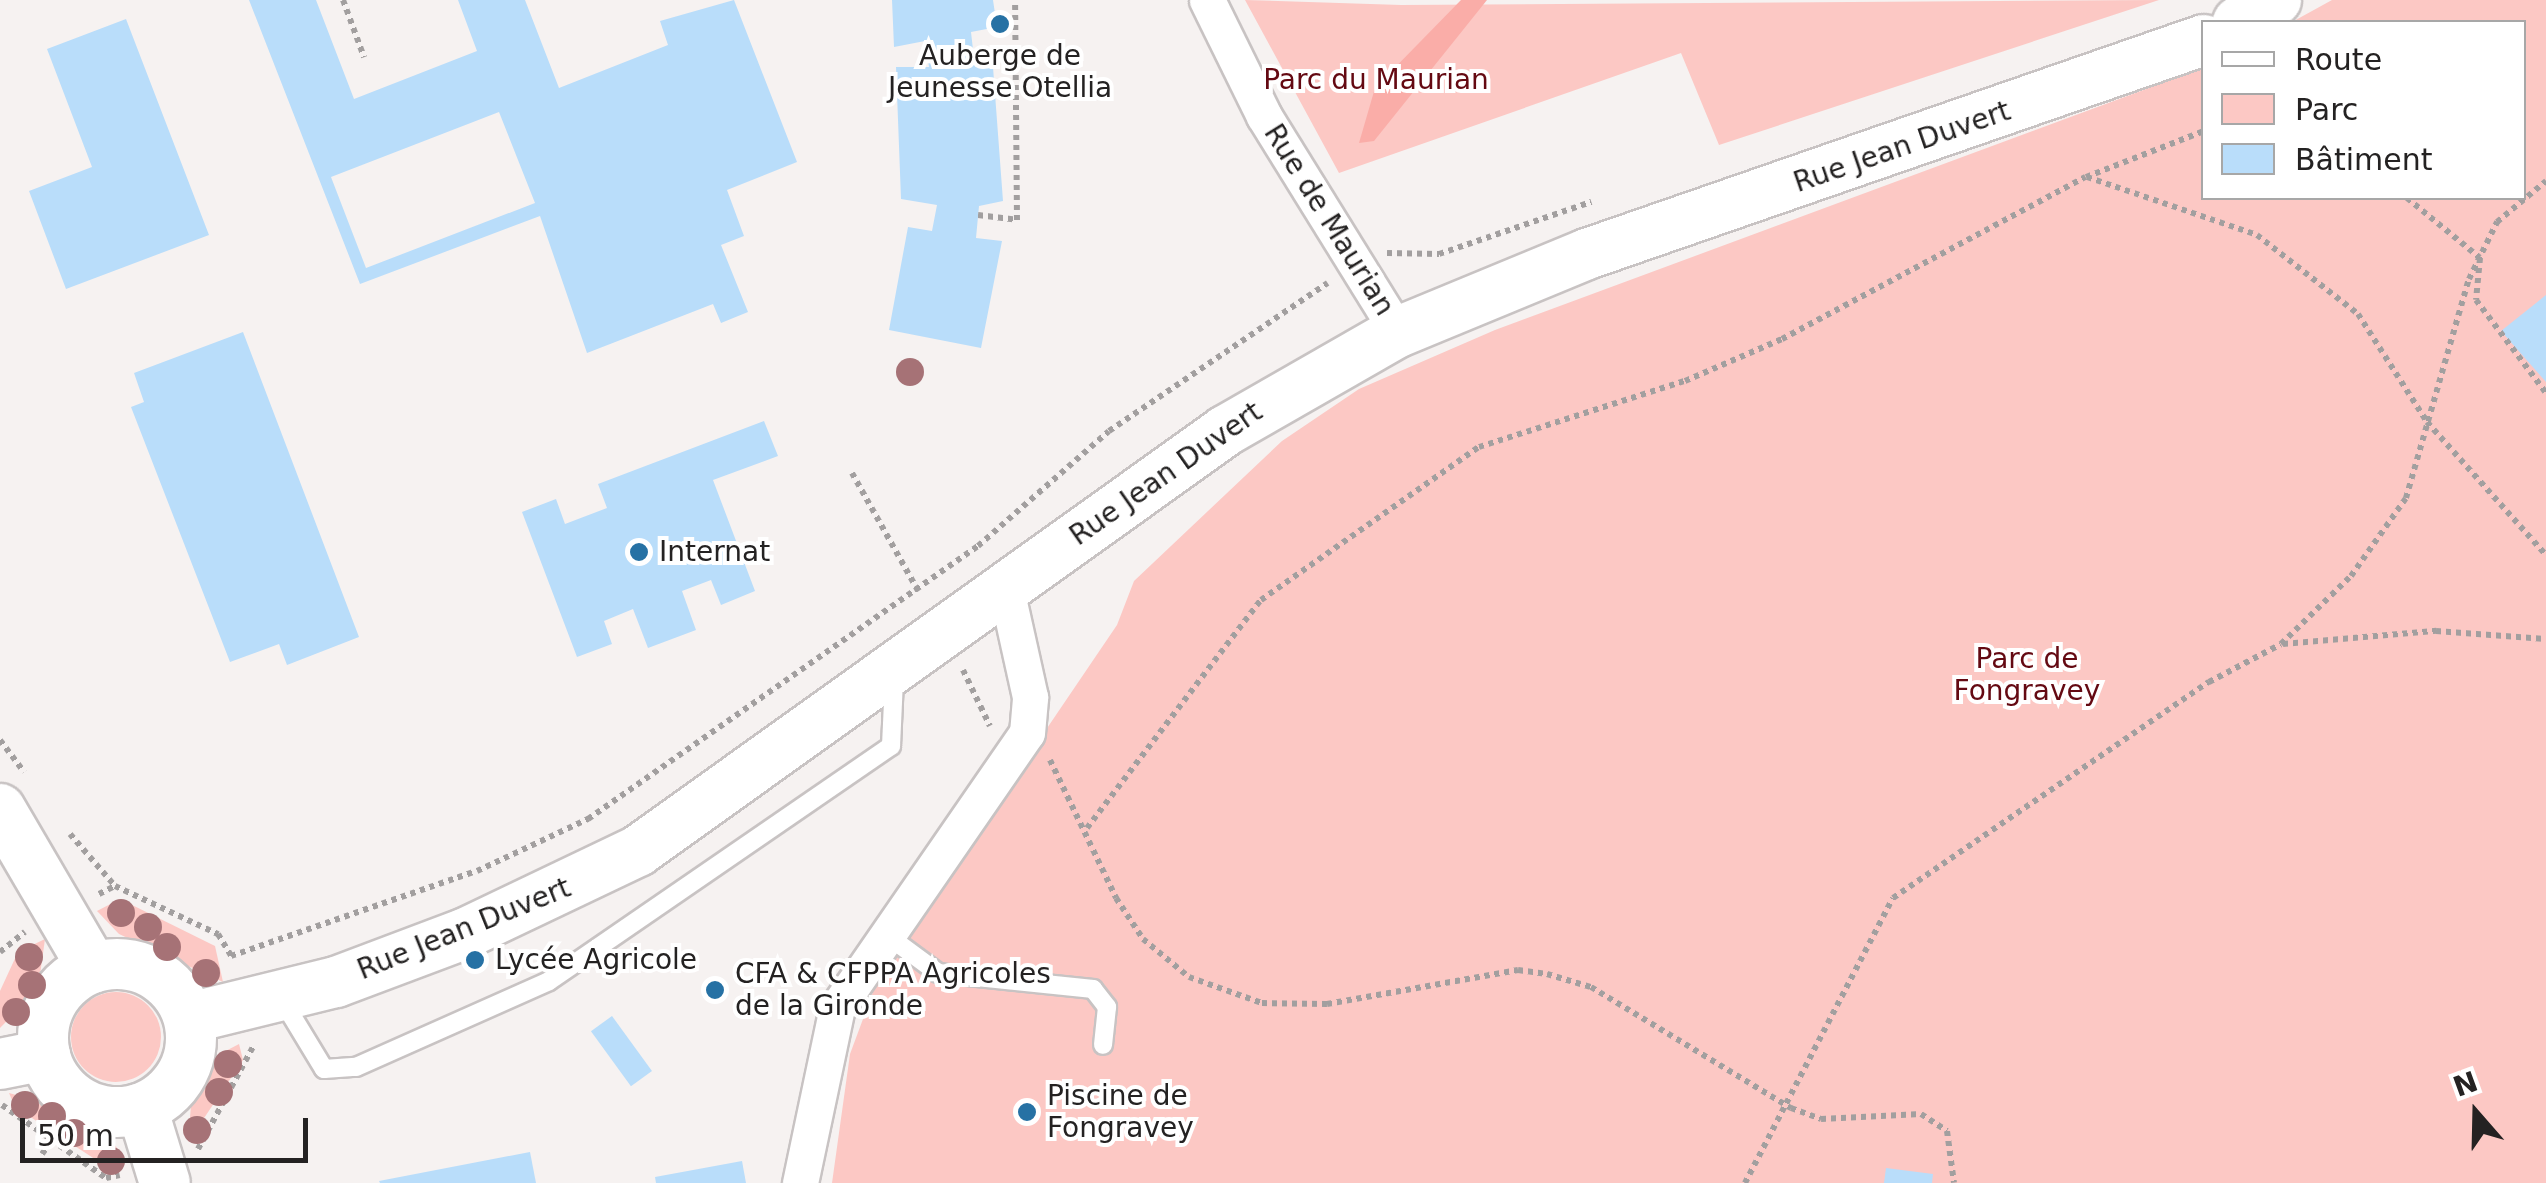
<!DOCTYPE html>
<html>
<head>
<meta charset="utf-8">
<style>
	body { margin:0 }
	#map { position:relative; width:2546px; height:1183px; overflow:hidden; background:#f6f2f1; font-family:"DejaVu Sans",sans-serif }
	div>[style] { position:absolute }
	.green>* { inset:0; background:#fcc8c4 }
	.round { border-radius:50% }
	.water>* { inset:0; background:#faada8 }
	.building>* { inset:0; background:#b9ddfa; transform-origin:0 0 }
	.path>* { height:6px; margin-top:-3px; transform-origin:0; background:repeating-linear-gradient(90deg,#a29f9f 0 5px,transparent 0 10px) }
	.roads { filter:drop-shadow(2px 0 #c8c3c3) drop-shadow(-2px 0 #c8c3c3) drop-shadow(0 2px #c8c3c3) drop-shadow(0 -2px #c8c3c3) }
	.lane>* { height:18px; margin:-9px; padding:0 9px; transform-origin:9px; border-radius:9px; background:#fff }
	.street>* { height:35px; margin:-17.5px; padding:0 17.5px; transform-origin:17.5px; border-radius:17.5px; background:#fff }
	.secondary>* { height:50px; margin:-25px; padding:0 25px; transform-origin:25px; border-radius:25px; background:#fff }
	.secondary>.ring { margin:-25px; padding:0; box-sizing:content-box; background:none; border:50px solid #fff; border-radius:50% }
	.trees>* { width:28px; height:28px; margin:-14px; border-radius:50%; background:#a67276 }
	.dots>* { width:28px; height:28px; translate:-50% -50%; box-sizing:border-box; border:5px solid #fff; border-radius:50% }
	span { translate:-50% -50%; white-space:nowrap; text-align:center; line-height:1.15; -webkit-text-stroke:8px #fff; paint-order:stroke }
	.poi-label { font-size:28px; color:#242222 }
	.left { translate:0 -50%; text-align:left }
	.park-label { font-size:28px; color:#640912 }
	.street-label { font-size:28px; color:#242222 }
	.legend { position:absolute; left:2201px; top:20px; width:325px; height:180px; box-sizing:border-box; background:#fff; border:2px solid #a7a7a7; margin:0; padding:12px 18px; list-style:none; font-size:30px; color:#242222 }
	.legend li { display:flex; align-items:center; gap:20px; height:50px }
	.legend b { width:50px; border:2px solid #a7a7a7 }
	.north { position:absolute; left:2426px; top:1063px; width:100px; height:100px; -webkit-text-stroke:8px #fff; paint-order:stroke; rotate:340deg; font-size:28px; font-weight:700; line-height:40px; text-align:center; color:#242222 }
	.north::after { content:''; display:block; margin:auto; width:35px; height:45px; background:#242222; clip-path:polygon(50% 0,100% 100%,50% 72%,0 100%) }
	.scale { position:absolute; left:20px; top:1118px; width:288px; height:45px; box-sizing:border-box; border:5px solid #242222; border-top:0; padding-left:12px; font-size:30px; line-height:35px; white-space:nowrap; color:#242222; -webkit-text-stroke:8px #fff; paint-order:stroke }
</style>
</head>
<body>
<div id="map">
	<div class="green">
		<div style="clip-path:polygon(1245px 0,1401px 5px,2159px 0,1719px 145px,1681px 53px,1339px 173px)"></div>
		<div style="clip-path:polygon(2332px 0,2546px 0,2546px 1183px,832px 1183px,850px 1054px,879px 976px,1117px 625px,1134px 581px,1282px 441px,1359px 389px,1495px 330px,2203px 68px,2204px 198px,2524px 198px,2524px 22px,2292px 22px)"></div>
		<div style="clip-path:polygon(120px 899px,215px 946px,223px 982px,119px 934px,97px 911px)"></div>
		<div style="clip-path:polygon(45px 939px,38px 989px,0 1028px,0 991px,18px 952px)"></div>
		<div class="round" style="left:71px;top:992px;width:90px;height:90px"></div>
		<div style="clip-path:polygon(239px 1044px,243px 1060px,188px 1142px,192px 1093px,220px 1054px)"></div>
		<div style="clip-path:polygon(9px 1093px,57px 1106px,108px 1136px,126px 1160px,107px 1167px,15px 1107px)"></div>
	</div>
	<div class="water">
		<div style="clip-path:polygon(1461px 0,1487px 0,1374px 141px,1359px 143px,1375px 88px)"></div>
	</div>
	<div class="building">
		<div style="clip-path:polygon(evenodd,249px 0,316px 0,354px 99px,477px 51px,458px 0,525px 0,559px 88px,668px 45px,660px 21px,734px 0,797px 162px,727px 190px,744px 236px,721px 245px,748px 312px,721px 323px,713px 304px,587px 353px,540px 216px,360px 284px,249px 0,499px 112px,535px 203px,366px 268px,331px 177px,499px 112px)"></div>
		<div style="clip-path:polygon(892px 0,993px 0,997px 27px,971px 32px,975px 67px,993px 67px,1003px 201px,979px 206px,976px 238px,1002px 241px,981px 348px,889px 330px,908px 227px,932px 231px,937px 205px,901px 199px,896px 67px,929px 67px,925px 41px,894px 47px)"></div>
		<div style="clip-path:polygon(126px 19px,209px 235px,66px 289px,29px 191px,92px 167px,47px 49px)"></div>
		<div style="clip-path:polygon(2546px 295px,2546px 382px,2501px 331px)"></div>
		<div style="clip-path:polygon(243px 332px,359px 637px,287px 665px,279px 644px,230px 662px,131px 407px,144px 402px,134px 373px)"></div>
		<div style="clip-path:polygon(764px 421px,778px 456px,713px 480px,755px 591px,721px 605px,711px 580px,682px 591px,696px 630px,648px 648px,633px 609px,604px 621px,612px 644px,577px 657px,522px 512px,556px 499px,565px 524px,607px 508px,598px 484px)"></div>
		<div style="left:612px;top:1016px;width:68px;height:26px;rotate:54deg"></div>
		<div style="clip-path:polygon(530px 1152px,536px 1183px,380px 1183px,379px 1181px)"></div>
		<div style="clip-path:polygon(742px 1161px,746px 1183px,656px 1183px,655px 1177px)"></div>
		<div style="clip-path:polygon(1886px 1168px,1933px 1174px,1932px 1183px,1884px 1183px)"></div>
	</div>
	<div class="path">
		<div style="left:343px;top:0;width:61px;rotate:69.8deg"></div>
		<div style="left:2087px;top:177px;width:180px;rotate:18.8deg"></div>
		<div style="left:2257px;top:235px;width:128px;rotate:38deg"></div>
		<div style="left:2358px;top:314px;width:128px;rotate:57.4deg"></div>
		<div style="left:2427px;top:422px;width:178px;rotate:48.2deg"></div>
		<div style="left:2407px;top:198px;width:94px;rotate:39.4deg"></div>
		<div style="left:2480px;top:258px;width:42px;rotate:95.4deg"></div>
		<div style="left:2476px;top:300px;width:116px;rotate:53deg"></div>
		<div style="left:978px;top:215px;width:39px;rotate:7deg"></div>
		<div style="left:1017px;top:220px;width:220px;rotate:-90.5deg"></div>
		<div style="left:1387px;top:253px;width:52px;rotate:1.1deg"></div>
		<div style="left:1439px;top:254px;width:161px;rotate:-18.9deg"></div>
		<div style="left:852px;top:473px;width:139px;rotate:60.7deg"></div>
		<div style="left:2283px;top:644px;width:154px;rotate:-4.9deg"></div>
		<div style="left:2436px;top:631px;width:110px;rotate:4.2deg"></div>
		<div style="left:963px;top:670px;width:62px;rotate:64.3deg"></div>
		<div style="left:0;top:740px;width:40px;rotate:53deg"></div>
		<div style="left:1050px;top:760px;width:153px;rotate:64.4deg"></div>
		<div style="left:1116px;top:898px;width:49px;rotate:56.6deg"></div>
		<div style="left:1143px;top:939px;width:60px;rotate:39.6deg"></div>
		<div style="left:1189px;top:977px;width:77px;rotate:19.6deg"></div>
		<div style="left:1262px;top:1003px;width:65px;rotate:0.9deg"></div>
		<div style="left:1327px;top:1004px;width:194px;rotate:-10.1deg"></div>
		<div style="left:1518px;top:970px;width:29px;rotate:8deg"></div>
		<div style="left:1547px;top:974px;width:46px;rotate:16.5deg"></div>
		<div style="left:1591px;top:987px;width:234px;rotate:31.2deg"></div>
		<div style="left:1791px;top:1108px;width:32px;rotate:20deg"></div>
		<div style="left:1821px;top:1119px;width:100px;rotate:-2.9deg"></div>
		<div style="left:1921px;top:1114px;width:31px;rotate:33deg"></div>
		<div style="left:1947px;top:1131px;width:52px;rotate:82.3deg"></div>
		<div style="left:1087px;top:828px;width:287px;rotate:-52.7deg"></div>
		<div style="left:1261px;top:600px;width:266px;rotate:-35.1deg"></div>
		<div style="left:1479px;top:447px;width:216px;rotate:-17.8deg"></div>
		<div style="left:1685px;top:381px;width:106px;rotate:-23.4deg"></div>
		<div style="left:1782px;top:339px;width:344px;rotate:-28.1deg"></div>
		<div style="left:2086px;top:177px;width:127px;rotate:-21.3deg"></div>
		<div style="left:70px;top:834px;width:69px;rotate:49.1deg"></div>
		<div style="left:99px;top:894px;width:18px;rotate:-27deg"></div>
		<div style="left:115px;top:886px;width:114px;rotate:25deg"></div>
		<div style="left:218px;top:934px;width:26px;rotate:59deg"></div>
		<div style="left:0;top:952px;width:32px;rotate:-39deg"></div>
		<div style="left:231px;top:956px;width:260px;rotate:-19.1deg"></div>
		<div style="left:477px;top:871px;width:123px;rotate:-25.1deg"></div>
		<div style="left:588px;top:819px;width:476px;rotate:-35deg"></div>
		<div style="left:978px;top:546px;width:174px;rotate:-41.3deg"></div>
		<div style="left:1109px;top:431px;width:264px;rotate:-34.1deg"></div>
		<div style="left:2px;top:1105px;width:127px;rotate:35.1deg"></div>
		<div style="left:106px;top:1178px;width:14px;rotate:-12deg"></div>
		<div style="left:198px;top:1149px;width:118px;rotate:-61.7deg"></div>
		<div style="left:42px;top:1154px;width:14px;rotate:-54deg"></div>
		<div style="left:1745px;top:1183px;width:321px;rotate:-62.6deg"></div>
		<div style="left:1893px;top:898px;width:383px;rotate:-34.4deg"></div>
		<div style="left:2209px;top:682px;width:81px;rotate:-27.8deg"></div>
		<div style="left:2281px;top:644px;width:98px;rotate:-44.2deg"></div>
		<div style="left:2351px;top:576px;width:95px;rotate:-54.8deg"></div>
		<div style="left:2406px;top:498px;width:228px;rotate:-74deg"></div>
		<div style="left:2469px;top:279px;width:64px;rotate:-63.8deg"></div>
		<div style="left:2497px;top:222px;width:64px;rotate:-39.9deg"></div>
	</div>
	<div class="roads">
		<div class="lane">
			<div style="left:884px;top:933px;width:67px;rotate:36.5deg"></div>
			<div style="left:938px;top:973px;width:156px;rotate:5.9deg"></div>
			<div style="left:1093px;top:989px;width:23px;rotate:52deg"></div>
			<div style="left:1107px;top:1007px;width:38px;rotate:96deg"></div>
			<div style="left:281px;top:998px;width:83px;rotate:58.8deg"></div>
			<div style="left:324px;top:1069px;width:32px;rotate:-4deg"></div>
			<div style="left:356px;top:1067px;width:211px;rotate:-24deg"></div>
			<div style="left:549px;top:981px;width:415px;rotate:-34.5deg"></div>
			<div style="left:891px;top:746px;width:67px;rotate:-87.4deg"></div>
		</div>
		<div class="street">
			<div style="left:1207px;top:0;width:129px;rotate:63.8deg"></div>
			<div style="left:1264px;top:116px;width:254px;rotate:58.2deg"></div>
			<div style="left:800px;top:1183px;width:179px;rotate:-78.1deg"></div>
			<div style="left:837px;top:1008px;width:334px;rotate:-55.4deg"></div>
			<div style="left:1027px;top:733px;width:36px;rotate:-85deg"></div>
			<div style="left:1030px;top:697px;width:111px;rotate:-102.5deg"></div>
		</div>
		<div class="secondary">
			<div style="left:2238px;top:22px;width:44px;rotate:-30.1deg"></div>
			<div style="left:0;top:809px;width:184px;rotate:59.7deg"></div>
			<div class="ring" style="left:43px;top:964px;width:98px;height:98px"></div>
			<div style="left:189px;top:1018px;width:151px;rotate:-13.8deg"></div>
			<div style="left:336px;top:982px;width:137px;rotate:-20.6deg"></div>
			<div style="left:464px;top:934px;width:193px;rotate:-25.5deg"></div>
			<div style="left:638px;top:851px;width:722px;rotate:-35.58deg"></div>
			<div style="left:1225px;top:431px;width:199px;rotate:-29.8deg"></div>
			<div style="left:1398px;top:332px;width:204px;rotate:-22.4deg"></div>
			<div style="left:1587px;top:254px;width:653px;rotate:-19.13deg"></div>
			<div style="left:0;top:1064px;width:46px;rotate:-11.3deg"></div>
			<div style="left:142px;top:1108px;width:78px;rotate:73deg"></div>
		</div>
	</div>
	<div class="trees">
		<div style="left:910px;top:372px"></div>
		<div style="left:121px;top:913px"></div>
		<div style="left:148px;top:927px"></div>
		<div style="left:167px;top:947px"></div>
		<div style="left:29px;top:957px"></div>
		<div style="left:206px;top:973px"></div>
		<div style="left:32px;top:985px"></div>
		<div style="left:16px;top:1012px"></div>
		<div style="left:228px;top:1064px"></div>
		<div style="left:219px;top:1092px"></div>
		<div style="left:25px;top:1105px"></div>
		<div style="left:52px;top:1116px"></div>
		<div style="left:197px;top:1130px"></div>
		<div style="left:74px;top:1133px"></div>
		<div style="left:111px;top:1161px"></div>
	</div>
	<div class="dots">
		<div style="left:1000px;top:24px;background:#2671a4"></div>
		<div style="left:639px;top:552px;background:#2671a4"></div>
		<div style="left:475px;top:960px;background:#2671a4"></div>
		<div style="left:715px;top:990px;background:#2671a4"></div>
		<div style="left:1027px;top:1112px;background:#2671a4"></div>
	</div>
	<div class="poi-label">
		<span style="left:1000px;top:72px">Auberge de<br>Jeunesse Otellia</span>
		<span class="left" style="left:659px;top:552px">Internat</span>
		<span class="left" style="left:495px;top:960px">Lycée Agricole</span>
		<span class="left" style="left:735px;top:990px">CFA &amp; CFPPA Agricoles<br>de la Gironde</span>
		<span class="left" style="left:1047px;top:1112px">Piscine de<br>Fongravey</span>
	</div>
	<div class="park-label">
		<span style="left:1376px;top:80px">Parc du Maurian</span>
		<span style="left:2027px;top:675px">Parc de<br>Fongravey</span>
	</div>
	<div class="street-label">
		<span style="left:1902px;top:147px;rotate:-19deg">Rue Jean Duvert</span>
		<span style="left:1329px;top:220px;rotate:58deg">Rue de Maurian</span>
		<span style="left:1166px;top:474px;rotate:-35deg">Rue Jean Duvert</span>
		<span style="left:464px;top:929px;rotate:-22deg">Rue Jean Duvert</span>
	</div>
	<ul class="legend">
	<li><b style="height:12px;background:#fff"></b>Route</li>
	<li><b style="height:28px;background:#fcc8c4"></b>Parc</li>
	<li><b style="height:28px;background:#b9ddfa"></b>Bâtiment</li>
	</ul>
	<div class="north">N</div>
	<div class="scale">50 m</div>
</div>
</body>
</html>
